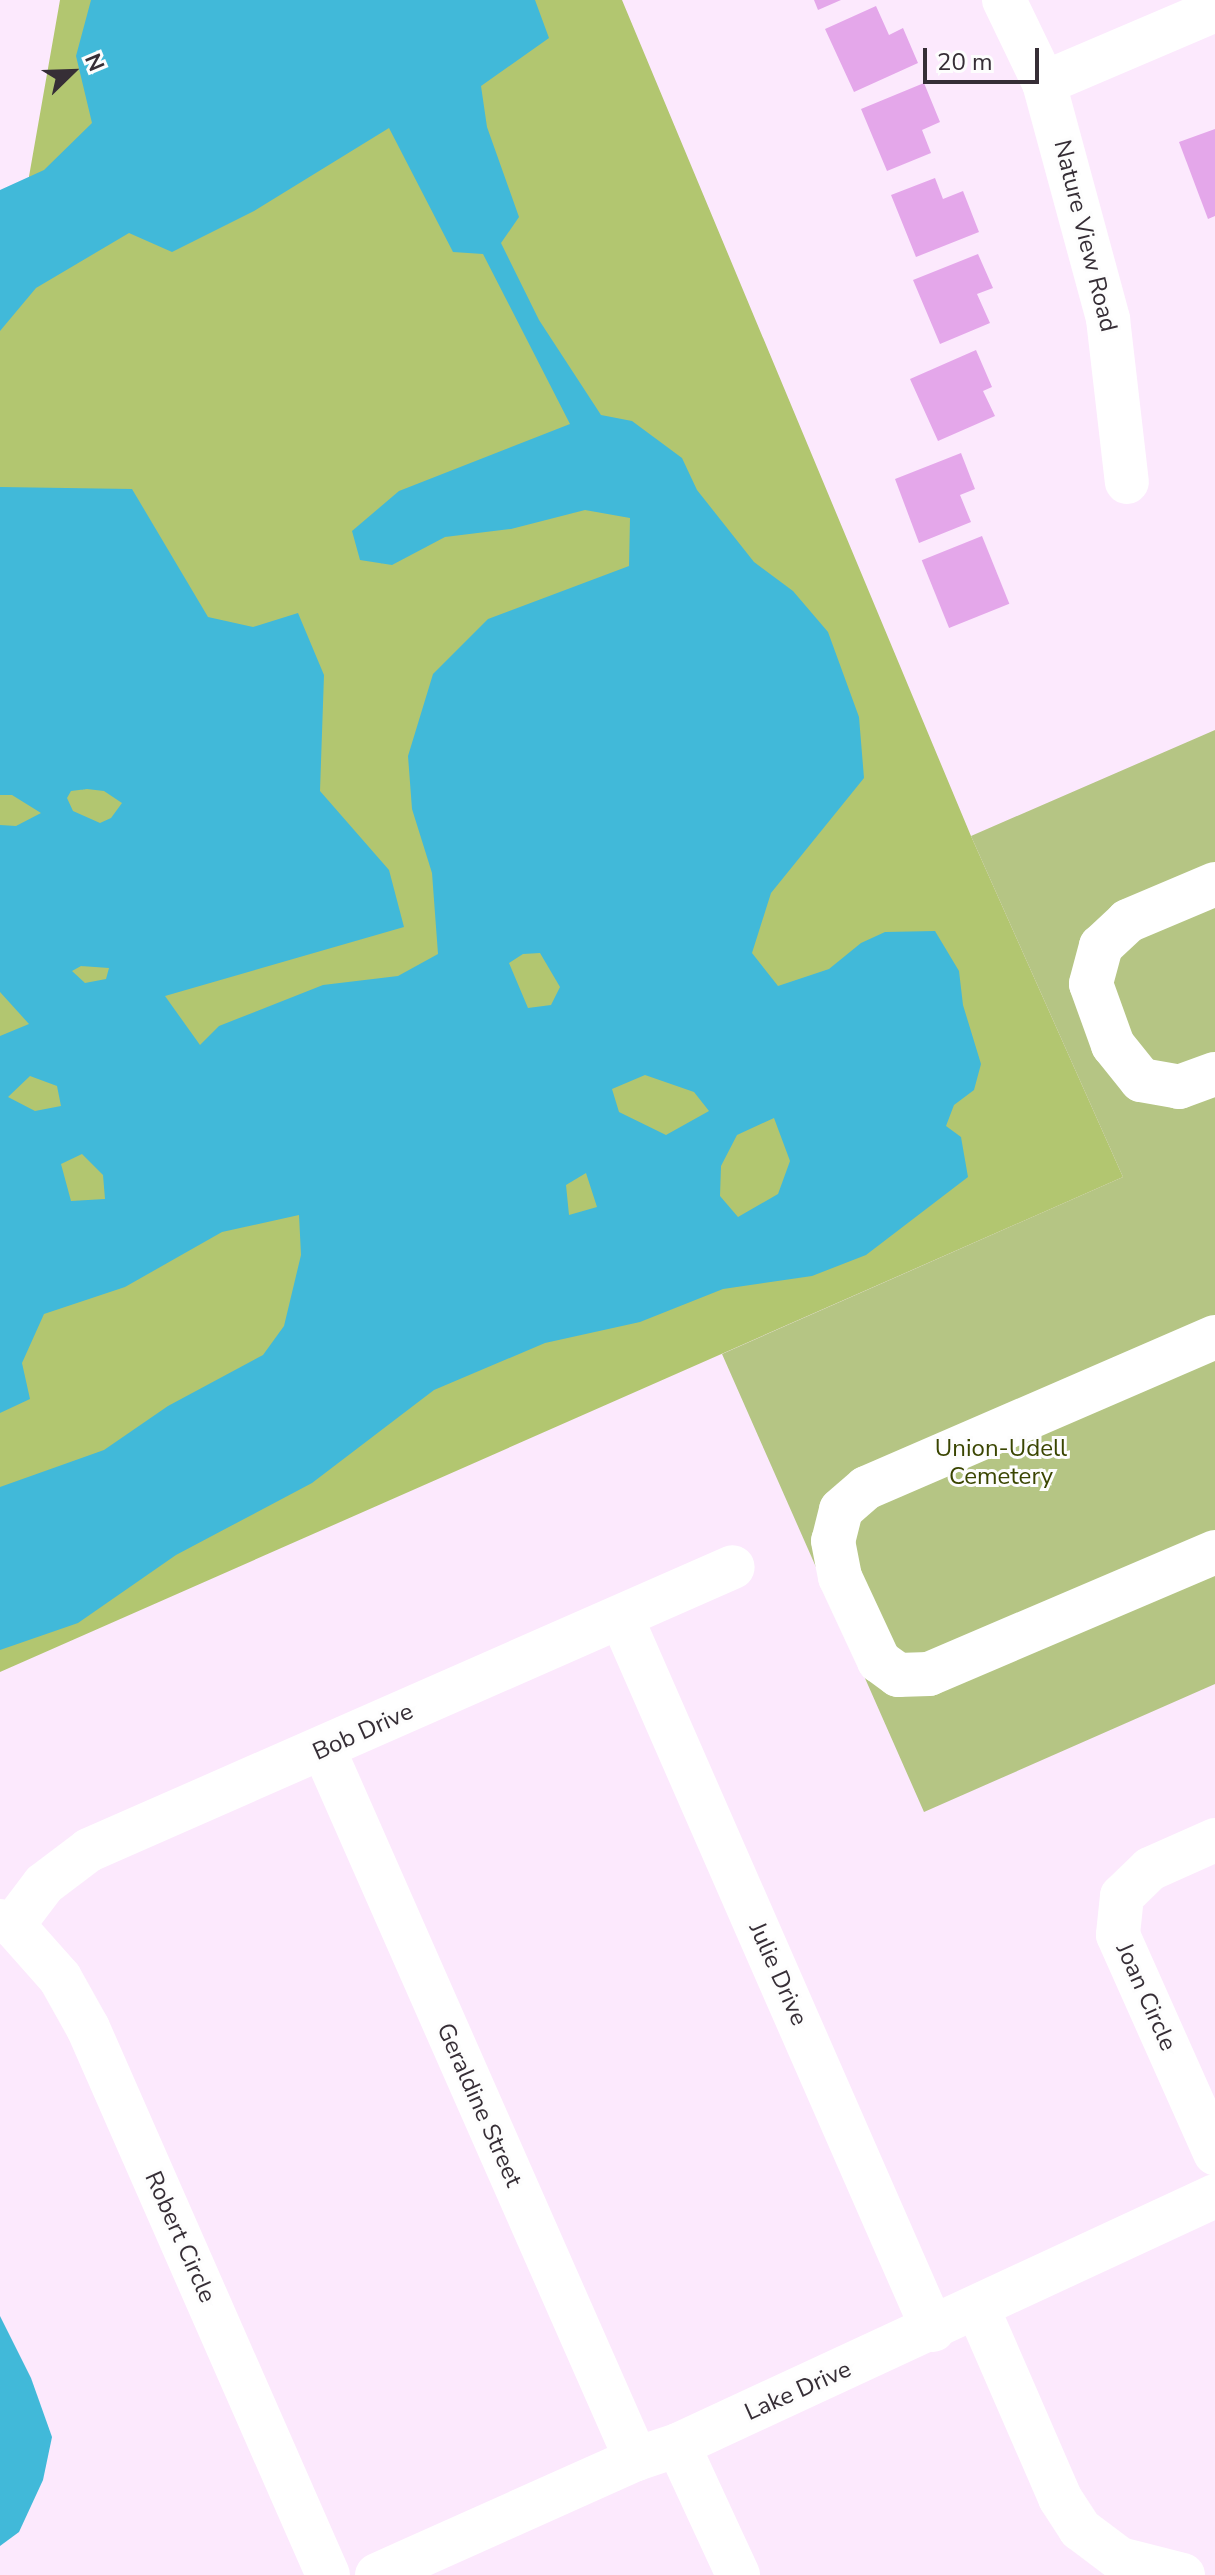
<!DOCTYPE html>
<html>
<head>
<meta charset="utf-8">
<style>
	body { margin:0 }
	#map { position:relative; width:1215px; height:2575px; overflow:hidden; background:#fce9fd; font-family:"Nunito Sans",sans-serif }
	div>[style] { position:absolute }
	.green>* { inset:0; background:#b5c584 }
	.forest>* { inset:0; background:#b2c670 }
	.water>* { inset:0; background:#41b9d9 }
	.building>* { inset:0; background:#e4a7ea; transform-origin:0 0 }
	.minor>* { height:44px; margin:-22px; padding:0 22px; transform-origin:22px; border-radius:22px; background:#fff }
	span { translate:-50% -50%; white-space:nowrap; text-align:center; line-height:1.15; -webkit-text-stroke:6px #fdfdfd; paint-order:stroke }
	.street-label { font-size:24px; color:#362e36 }
	.park-label { font-size:24px; color:#3a4501 }
	.north { position:absolute; left:32px; top:32px; width:80px; height:80px; -webkit-text-stroke:6px #fdfdfd; paint-order:stroke; rotate:67deg; font-size:22px; font-weight:700; line-height:32px; text-align:center; color:#362e36 }
	.north::after { content:''; display:block; margin:auto; width:28px; height:36px; background:#362e36; clip-path:polygon(50% 0,100% 100%,50% 72%,0 100%) }
	.scale { position:absolute; left:923px; top:48px; width:116px; height:36px; box-sizing:border-box; border:4px solid #362e36; border-top:0; padding-left:10px; font-size:24px; line-height:28px; white-space:nowrap; color:#362e36; -webkit-text-stroke:6px #fdfdfd; paint-order:stroke }
</style>
</head>
<body>
<div id="map">
	<div class="green">
		<div style="clip-path:polygon(1215px 730px,1215px 1684px,924px 1812px,722px 1354px,1123px 1177px,971px 836px)"></div>
	</div>
	<div class="forest">
		<div style="clip-path:polygon(60px 0,622px 0,971px 836px,1123px 1177px,0 1672px,0 247px,18px 239px)"></div>
	</div>
	<div class="water">
		<div style="clip-path:polygon(evenodd,91px 0,535px 0,549px 38px,481px 86px,487px 127px,519px 217px,501px 243px,539px 320px,601px 415px,632px 421px,682px 458px,697px 490px,754px 562px,793px 591px,828px 632px,859px 717px,864px 778px,771px 893px,752px 953px,778px 986px,829px 969px,861px 943px,885px 932px,935px 931px,959px 971px,963px 1005px,981px 1064px,974px 1090px,954px 1105px,946px 1126px,961px 1137px,968px 1177px,866px 1255px,812px 1276px,723px 1289px,640px 1322px,545px 1343px,434px 1390px,312px 1483px,176px 1555px,78px 1623px,0 1650px,0 1487px,104px 1450px,168px 1406px,263px 1355px,284px 1326px,301px 1255px,299px 1215px,222px 1232px,125px 1287px,44px 1314px,22px 1363px,30px 1399px,0 1413px,0 1036px,29px 1024px,0 992px,0 825px,16px 826px,41px 813px,12px 795px,0 795px,0 487px,132px 489px,208px 617px,253px 627px,298px 613px,324px 675px,320px 791px,389px 870px,404px 927px,165px 996px,200px 1045px,219px 1026px,323px 985px,398px 976px,438px 954px,432px 873px,412px 809px,408px 756px,433px 674px,488px 619px,629px 566px,630px 518px,585px 510px,511px 529px,445px 537px,392px 565px,360px 560px,352px 531px,399px 491px,570px 424px,483px 254px,453px 252px,389px 128px,254px 211px,172px 252px,129px 233px,36px 288px,0 331px,0 190px,44px 170px,92px 123px,76px 56px,91px 0,87px 789px,104px 791px,122px 803px,111px 818px,100px 823px,73px 811px,67px 798px,71px 791px,87px 789px,91px 0,540px 953px,560px 987px,551px 1005px,528px 1008px,509px 963px,523px 954px,540px 953px,91px 0,81px 966px,109px 968px,106px 979px,85px 983px,72px 971px,81px 966px,91px 0,645px 1075px,694px 1092px,709px 1111px,666px 1135px,619px 1112px,612px 1089px,645px 1075px,91px 0,30px 1076px,57px 1086px,61px 1106px,35px 1111px,8px 1097px,30px 1076px,91px 0,774px 1118px,790px 1161px,778px 1194px,738px 1217px,720px 1196px,721px 1166px,737px 1135px,774px 1118px,91px 0,82px 1154px,103px 1175px,105px 1199px,71px 1201px,61px 1164px,82px 1154px,91px 0,586px 1173px,597px 1207px,569px 1215px,566px 1185px,586px 1173px)"></div>
		<div style="clip-path:polygon(0 2316px,31px 2378px,52px 2437px,43px 2480px,19px 2532px,0 2546px)"></div>
	</div>
	<div class="building">
		<div style="clip-path:polygon(814px 0,841px 0,818px 10px)"></div>
		<div style="clip-path:polygon(876px 6px,889px 35px,903px 28px,918px 63px,854px 92px,825px 29px)"></div>
		<div style="clip-path:polygon(924px 83px,940px 122px,922px 130px,931px 153px,887px 171px,861px 109px)"></div>
		<div style="clip-path:polygon(1215px 129px,1215px 216px,1208px 219px,1179px 142px)"></div>
		<div style="clip-path:polygon(935px 178px,943px 199px,963px 191px,979px 232px,916px 257px,891px 195px)"></div>
		<div style="clip-path:polygon(978px 254px,993px 288px,977px 294px,990px 323px,940px 344px,913px 280px)"></div>
		<div style="clip-path:polygon(976px 350px,992px 387px,983px 391px,995px 416px,938px 441px,910px 379px)"></div>
		<div style="clip-path:polygon(961px 453px,975px 489px,960px 495px,971px 522px,919px 543px,895px 479px)"></div>
		<div style="left:982px;top:536px;width:73px;height:65px;rotate:68deg"></div>
	</div>
	<div class="minor">
		<div style="left:1004px;top:0;width:92px;rotate:64.3deg"></div>
		<div style="left:1044px;top:83px;width:245px;rotate:74.8deg"></div>
		<div style="left:1108px;top:319px;width:164px;rotate:83.4deg"></div>
		<div style="left:1044px;top:83px;width:186px;rotate:-23.1deg"></div>
		<div style="left:1215px;top:884px;width:95px;rotate:157deg"></div>
		<div style="left:1128px;top:921px;width:37px;rotate:137deg"></div>
		<div style="left:1101px;top:946px;width:39px;rotate:105deg"></div>
		<div style="left:1091px;top:984px;width:65px;rotate:70.2deg"></div>
		<div style="left:1113px;top:1045px;width:45px;rotate:51.3deg"></div>
		<div style="left:1141px;top:1080px;width:39px;rotate:10deg"></div>
		<div style="left:1179px;top:1087px;width:38px;rotate:-20deg"></div>
		<div style="left:1215px;top:1337px;width:380px;rotate:156.6deg"></div>
		<div style="left:866px;top:1488px;width:33px;rotate:139deg"></div>
		<div style="left:841px;top:1510px;width:32px;rotate:104deg"></div>
		<div style="left:833px;top:1541px;width:37px;rotate:79deg"></div>
		<div style="left:840px;top:1577px;width:93px;rotate:65.1deg"></div>
		<div style="left:879px;top:1661px;width:24px;rotate:36deg"></div>
		<div style="left:898px;top:1675px;width:31px;rotate:-2deg"></div>
		<div style="left:929px;top:1674px;width:311px;rotate:-23.1deg"></div>
		<div style="left:622px;top:1619px;width:776px;rotate:66.37deg"></div>
		<div style="left:324px;top:1750px;width:775px;rotate:66.25deg"></div>
		<div style="left:1215px;top:1840px;width:71px;rotate:156deg"></div>
		<div style="left:1150px;top:1869px;width:39px;rotate:136deg"></div>
		<div style="left:1122px;top:1896px;width:39px;rotate:96deg"></div>
		<div style="left:1118px;top:1935px;width:239px;rotate:66deg"></div>
		<div style="left:0;top:1921px;width:14px;rotate:17deg"></div>
		<div style="left:13px;top:1925px;width:71px;rotate:48.4deg"></div>
		<div style="left:60px;top:1978px;width:57px;rotate:60.8deg"></div>
		<div style="left:88px;top:2028px;width:597px;rotate:66.31deg"></div>
		<div style="left:13px;top:1925px;width:51px;rotate:-52.9deg"></div>
		<div style="left:44px;top:1884px;width:56px;rotate:-37.1deg"></div>
		<div style="left:89px;top:1850px;width:703px;rotate:-23.72deg"></div>
		<div style="left:978px;top:2309px;width:206px;rotate:66.5deg"></div>
		<div style="left:1060px;top:2498px;width:37px;rotate:57deg"></div>
		<div style="left:1080px;top:2529px;width:50px;rotate:36.9deg"></div>
		<div style="left:1120px;top:2559px;width:65px;rotate:14.3deg"></div>
		<div style="left:678px;top:2445px;width:143px;rotate:65.2deg"></div>
		<div style="left:377px;top:2575px;width:284px;rotate:-24.1deg"></div>
		<div style="left:636px;top:2459px;width:44px;rotate:-18.4deg"></div>
		<div style="left:678px;top:2445px;width:592px;rotate:-24.88deg"></div>
	</div>
	<div class="street-label">
		<span style="left:1085px;top:236px;rotate:76deg">Nature View Road</span>
		<span style="left:363px;top:1732px;rotate:-24deg">Bob Drive</span>
		<span style="left:778px;top:1974px;rotate:66deg">Julie Drive</span>
		<span style="left:1146px;top:1997px;rotate:66deg">Joan Circle</span>
		<span style="left:479px;top:2105px;rotate:66deg">Geraldine Street</span>
		<span style="left:180px;top:2237px;rotate:66deg">Robert Circle</span>
		<span style="left:798px;top:2391px;rotate:-24deg">Lake Drive</span>
	</div>
	<div class="park-label">
		<span style="left:1001px;top:1463px">Union-Udell<br>Cemetery</span>
	</div>
	<div class="north">N</div>
	<div class="scale">20 m</div>
</div>
</body>
</html>
